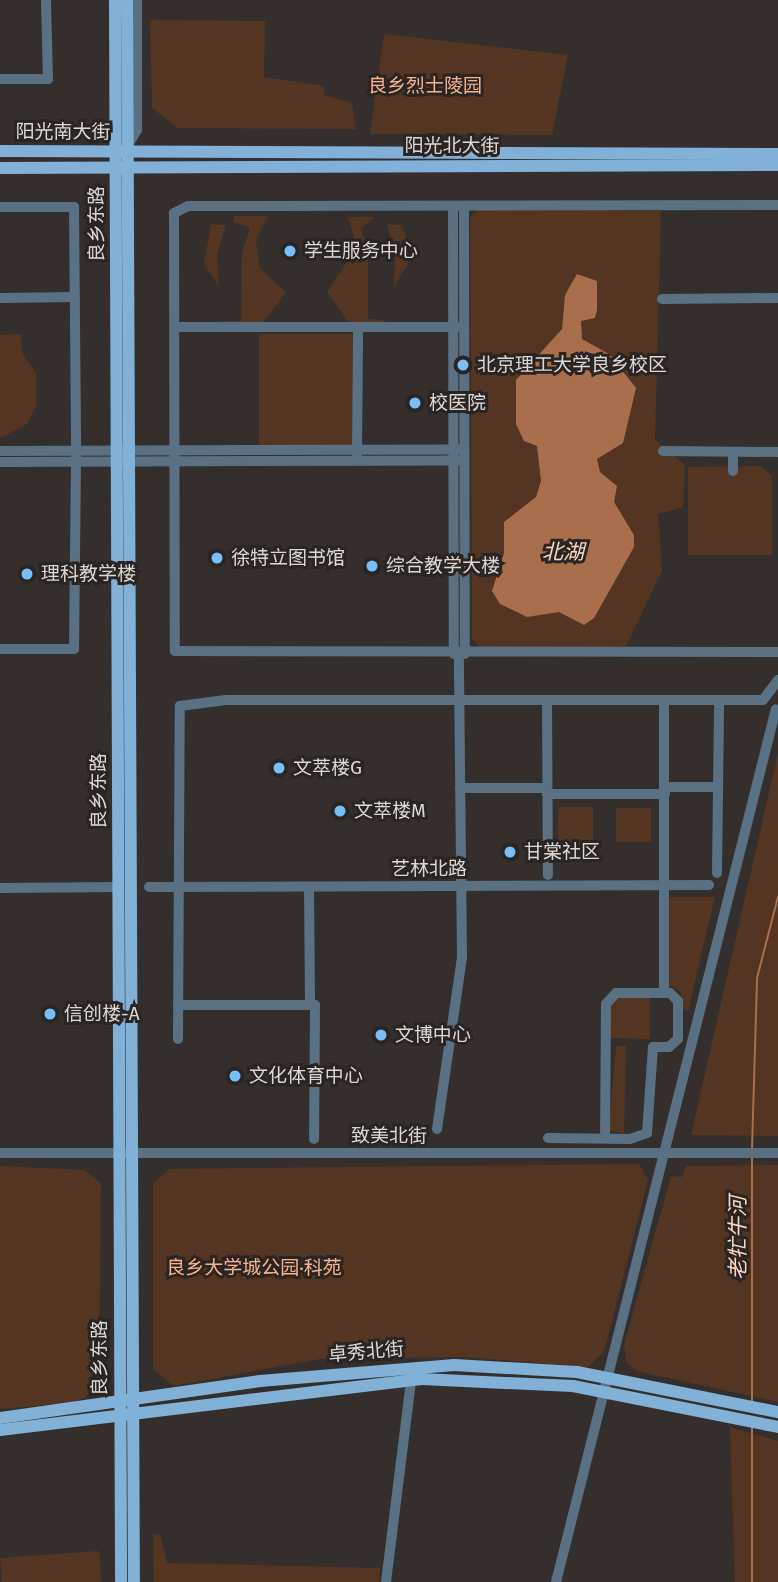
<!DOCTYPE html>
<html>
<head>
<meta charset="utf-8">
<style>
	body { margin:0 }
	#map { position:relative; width:778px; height:1582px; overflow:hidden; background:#342f2c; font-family:"Fira Sans","Noto Sans SC",sans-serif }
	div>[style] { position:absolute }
	.green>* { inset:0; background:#533522; transform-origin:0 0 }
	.water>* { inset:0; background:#a96f4d }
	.stream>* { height:2px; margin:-1px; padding:0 1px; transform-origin:1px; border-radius:1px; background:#a96f4d }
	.minor>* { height:10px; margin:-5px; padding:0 5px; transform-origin:5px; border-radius:5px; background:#5a7184 }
	.major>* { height:12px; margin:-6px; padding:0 6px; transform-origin:6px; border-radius:6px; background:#82b1d7 }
	.dots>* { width:19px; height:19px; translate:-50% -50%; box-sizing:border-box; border:4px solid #2a2523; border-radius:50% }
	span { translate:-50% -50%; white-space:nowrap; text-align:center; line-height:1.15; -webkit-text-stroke:6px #2a2523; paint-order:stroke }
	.park-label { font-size:19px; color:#f7b38d }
	.street-label { font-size:19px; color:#dbd8d6 }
	.poi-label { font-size:19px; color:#dbd8d6 }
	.left { translate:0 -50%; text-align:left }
	.water-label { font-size:21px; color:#fad7c4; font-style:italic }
</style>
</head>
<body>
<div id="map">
	<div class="green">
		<div style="clip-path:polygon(150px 20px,265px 21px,264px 77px,324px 86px,324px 95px,352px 103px,356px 129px,178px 128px,152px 108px)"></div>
		<div style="clip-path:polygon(384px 34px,568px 55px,552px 135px,370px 134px)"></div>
		<div style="clip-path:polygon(478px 210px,661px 211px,655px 440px,685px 465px,683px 507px,658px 514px,662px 571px,625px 648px,480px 647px,472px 638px,470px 217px)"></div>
		<div style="clip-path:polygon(234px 216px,268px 216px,256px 240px,260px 268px,286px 293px,259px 327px,222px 327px,222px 321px,241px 321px,242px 253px,250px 228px,233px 222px)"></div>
		<div style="clip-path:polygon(348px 217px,375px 217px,361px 228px,368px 255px,368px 319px,385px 320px,385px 327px,352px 327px,327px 292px,357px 247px)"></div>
		<div style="clip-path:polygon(211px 224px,226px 225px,217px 255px,219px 286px,204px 264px)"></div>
		<div style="clip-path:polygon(387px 224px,402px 225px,408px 244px,408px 264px,394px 287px,395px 253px)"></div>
		<div style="clip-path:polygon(21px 334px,22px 353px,36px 373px,36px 407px,27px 424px,0 438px,0 335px)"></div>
		<div style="left:259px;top:334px;width:94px;height:111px"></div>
		<div style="clip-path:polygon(761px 466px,772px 476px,772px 555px,688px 555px,688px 467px)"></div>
		<div style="clip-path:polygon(778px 753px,778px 1136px,691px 1135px)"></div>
		<div style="left:558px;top:807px;width:35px;height:38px"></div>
		<div style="left:616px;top:808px;width:35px;height:34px"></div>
		<div style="clip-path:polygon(669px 897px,715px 897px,688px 1011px,682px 1009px,681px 992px,669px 985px)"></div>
		<div style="clip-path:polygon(622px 995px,650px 995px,650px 1039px,610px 1038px,611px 1003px)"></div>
		<div style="clip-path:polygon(616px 1046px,626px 1046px,624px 1134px,609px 1130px)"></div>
		<div style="clip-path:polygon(639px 1164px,648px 1180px,604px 1352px,588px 1367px,464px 1357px,320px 1359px,173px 1386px,153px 1369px,153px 1184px,169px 1169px)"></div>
		<div style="clip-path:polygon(778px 1165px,778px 1402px,637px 1371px,627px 1363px,624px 1345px,671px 1176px,682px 1177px,686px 1166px)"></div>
		<div style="clip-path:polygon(0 1166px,85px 1170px,101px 1184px,99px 1375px,86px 1397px,71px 1403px,0 1409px)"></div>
		<div style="clip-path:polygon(730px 1427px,778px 1441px,778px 1582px,735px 1582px)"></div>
		<div style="clip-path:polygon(153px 1534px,160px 1535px,167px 1563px,380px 1568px,379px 1582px,154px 1582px)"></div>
		<div style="left:99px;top:1551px;width:31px;height:99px;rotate:86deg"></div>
	</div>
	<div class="water">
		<div style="clip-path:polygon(577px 274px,597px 281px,597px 310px,595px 318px,581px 321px,582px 339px,609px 354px,636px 388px,623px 443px,597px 459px,600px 472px,617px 486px,614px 502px,634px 535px,634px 547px,594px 618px,584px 625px,559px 612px,527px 617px,500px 604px,492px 591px,504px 553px,504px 522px,536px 497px,541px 481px,537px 446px,524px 441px,516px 424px,516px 380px,562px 329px,565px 295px)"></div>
	</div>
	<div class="stream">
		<div style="left:752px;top:1149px;width:171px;rotate:-88.3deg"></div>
		<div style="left:757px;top:978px;width:84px;rotate:-75.5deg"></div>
		<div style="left:752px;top:1401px;width:243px;rotate:-90deg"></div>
		<div style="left:752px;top:1582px;width:155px;rotate:-90deg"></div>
	</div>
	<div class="minor">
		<div style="left:0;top:79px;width:48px"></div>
		<div style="left:48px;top:79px;width:79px;rotate:-91.5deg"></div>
		<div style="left:128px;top:145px;width:17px;rotate:-59deg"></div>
		<div style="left:137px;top:130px;width:130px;rotate:-90deg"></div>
		<div style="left:778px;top:205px;width:590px;rotate:179.9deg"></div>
		<div style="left:188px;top:206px;width:16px;rotate:153deg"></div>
		<div style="left:174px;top:213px;width:438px;rotate:89.9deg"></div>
		<div style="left:175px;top:651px;width:603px;rotate:0.1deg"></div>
		<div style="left:453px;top:206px;width:448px;rotate:89.9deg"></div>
		<div style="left:464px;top:206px;width:448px;rotate:89.9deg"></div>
		<div style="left:0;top:207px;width:74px"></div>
		<div style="left:74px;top:207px;width:253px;rotate:89.5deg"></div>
		<div style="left:76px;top:460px;width:189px;rotate:90.6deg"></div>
		<div style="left:74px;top:649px;width:74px;rotate:180deg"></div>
		<div style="left:0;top:298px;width:75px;rotate:-0.8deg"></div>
		<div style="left:662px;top:299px;width:116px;rotate:-0.5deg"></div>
		<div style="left:175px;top:327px;width:282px"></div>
		<div style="left:0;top:451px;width:464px;rotate:-0.2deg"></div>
		<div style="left:663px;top:451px;width:115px;rotate:0.5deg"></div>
		<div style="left:357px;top:454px;width:127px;rotate:-89.5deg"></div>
		<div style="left:0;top:462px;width:464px;rotate:-0.2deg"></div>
		<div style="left:733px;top:471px;width:19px;rotate:-90deg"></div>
		<div style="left:547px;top:701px;width:174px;rotate:89.7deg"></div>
		<div style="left:665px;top:787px;width:53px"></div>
		<div style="left:460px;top:788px;width:87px"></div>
		<div style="left:547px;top:794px;width:118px"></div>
		<div style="left:717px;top:873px;width:172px;rotate:-89.3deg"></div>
		<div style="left:149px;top:887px;width:560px;rotate:-0.2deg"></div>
		<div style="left:309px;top:887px;width:118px;rotate:89.5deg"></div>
		<div style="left:0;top:888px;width:118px;rotate:-0.5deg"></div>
		<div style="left:664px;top:992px;width:291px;rotate:-90deg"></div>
		<div style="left:178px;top:1005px;width:137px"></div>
		<div style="left:315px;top:1005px;width:134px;rotate:90.4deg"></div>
		<div style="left:178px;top:1039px;width:333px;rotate:-89.7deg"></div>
		<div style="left:180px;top:706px;width:46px;rotate:-7.4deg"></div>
		<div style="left:226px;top:700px;width:537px"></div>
		<div style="left:763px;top:700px;width:25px;rotate:-53deg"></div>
		<div style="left:437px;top:1129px;width:174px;rotate:-81.7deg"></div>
		<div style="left:462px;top:957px;width:303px;rotate:-90.6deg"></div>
		<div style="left:548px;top:1138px;width:82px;rotate:0.7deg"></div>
		<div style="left:630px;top:1139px;width:18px;rotate:-19deg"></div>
		<div style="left:647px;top:1133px;width:86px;rotate:-86deg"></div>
		<div style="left:653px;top:1047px;width:16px"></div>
		<div style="left:669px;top:1047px;width:12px;rotate:-42deg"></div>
		<div style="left:678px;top:1039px;width:38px;rotate:-90deg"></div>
		<div style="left:678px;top:1001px;width:11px;rotate:-135deg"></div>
		<div style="left:670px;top:993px;width:54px;rotate:180deg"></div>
		<div style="left:616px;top:993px;width:15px;rotate:132deg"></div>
		<div style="left:606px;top:1004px;width:134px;rotate:90.4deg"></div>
		<div style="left:0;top:1153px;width:778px"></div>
		<div style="left:386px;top:1582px;width:211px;rotate:-82.9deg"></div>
		<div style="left:556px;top:1582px;width:900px;rotate:-75.86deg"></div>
	</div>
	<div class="major">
		<div style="left:115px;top:0;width:1582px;rotate:89.78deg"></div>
		<div style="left:127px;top:0;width:1582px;rotate:89.75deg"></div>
		<div style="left:0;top:151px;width:778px;rotate:0.22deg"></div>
		<div style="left:0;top:168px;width:778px;rotate:-0.22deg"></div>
		<div style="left:0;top:1418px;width:263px;rotate:-8.1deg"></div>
		<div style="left:260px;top:1381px;width:195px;rotate:-4.7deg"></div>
		<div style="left:454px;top:1365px;width:123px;rotate:3.3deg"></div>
		<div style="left:577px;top:1372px;width:205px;rotate:11.3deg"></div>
		<div style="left:0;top:1430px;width:425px;rotate:-6.9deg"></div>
		<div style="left:422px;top:1379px;width:151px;rotate:2.7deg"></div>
		<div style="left:573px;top:1386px;width:209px;rotate:11.3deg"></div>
	</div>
	<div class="dots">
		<div style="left:290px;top:251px;background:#78bff7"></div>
		<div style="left:463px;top:365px;background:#78bff7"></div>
		<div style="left:415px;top:403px;background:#78bff7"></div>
		<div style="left:217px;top:558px;background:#78bff7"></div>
		<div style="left:372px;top:566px;background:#78bff7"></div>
		<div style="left:27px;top:574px;background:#78bff7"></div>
		<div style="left:279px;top:768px;background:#78bff7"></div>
		<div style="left:340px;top:811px;background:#78bff7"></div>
		<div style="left:510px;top:852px;background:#78bff7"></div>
		<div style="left:50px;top:1014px;background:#78bff7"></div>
		<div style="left:381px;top:1035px;background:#78bff7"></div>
		<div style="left:235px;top:1076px;background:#78bff7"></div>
	</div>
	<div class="park-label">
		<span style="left:425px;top:86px">良乡烈士陵园</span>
		<span style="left:254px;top:1268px">良乡大学城公园·科苑</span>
	</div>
	<div class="street-label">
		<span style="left:63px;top:132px">阳光南大街</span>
		<span style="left:452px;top:146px">阳光北大街</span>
		<span style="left:97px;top:224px;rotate:-90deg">良乡东路</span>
		<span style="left:99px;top:791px;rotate:-90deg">良乡东路</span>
		<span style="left:429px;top:869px">艺林北路</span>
		<span style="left:389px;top:1136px">致美北街</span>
		<span style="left:366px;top:1352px;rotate:-5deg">卓秀北街</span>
		<span style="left:100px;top:1358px;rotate:-90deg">良乡东路</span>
	</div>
	<div class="poi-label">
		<span class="left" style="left:304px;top:251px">学生服务中心</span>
		<span class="left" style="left:477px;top:365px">北京理工大学良乡校区</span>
		<span class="left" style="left:429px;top:403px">校医院</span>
		<span class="left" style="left:231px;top:558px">徐特立图书馆</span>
		<span class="left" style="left:386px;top:566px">综合教学大楼</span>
		<span class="left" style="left:41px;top:574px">理科教学楼</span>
		<span class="left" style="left:293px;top:768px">文萃楼G</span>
		<span class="left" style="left:354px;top:811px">文萃楼M</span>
		<span class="left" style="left:524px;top:852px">甘棠社区</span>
		<span class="left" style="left:64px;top:1014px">信创楼-A</span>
		<span class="left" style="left:395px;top:1035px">文博中心</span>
		<span class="left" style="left:249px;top:1076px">文化体育中心</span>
	</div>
	<div class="water-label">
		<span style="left:563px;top:552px">北湖</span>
		<span style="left:738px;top:1238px;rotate:-90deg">老牤牛河</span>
	</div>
</div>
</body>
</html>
